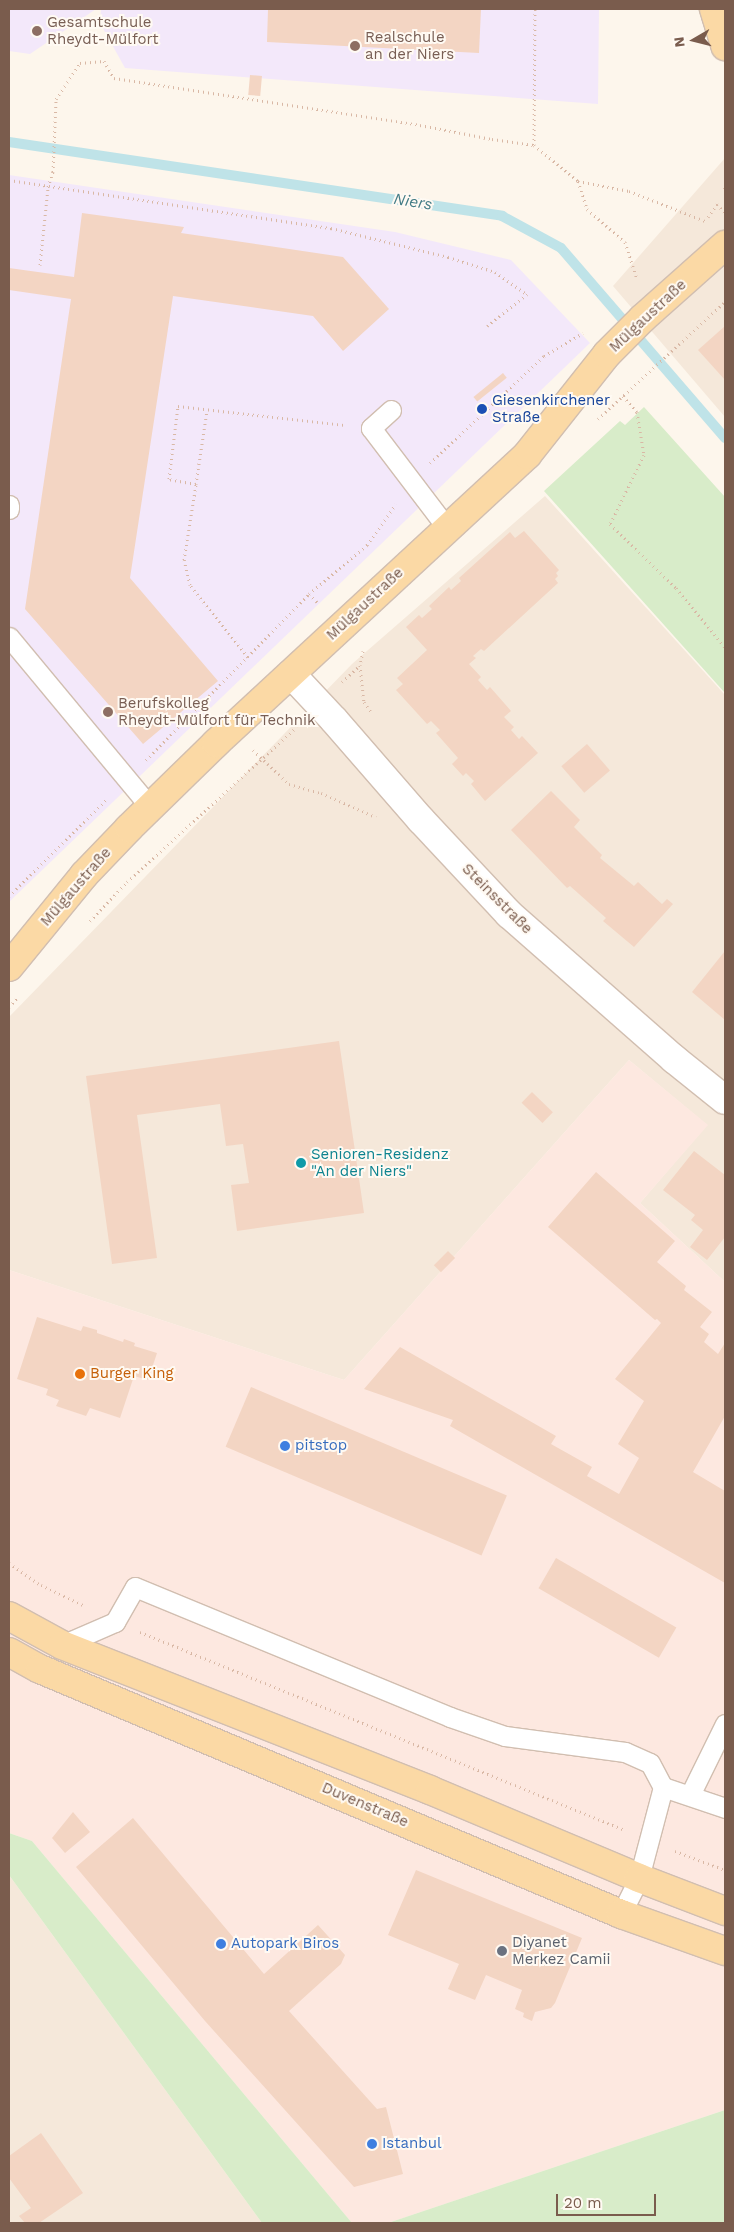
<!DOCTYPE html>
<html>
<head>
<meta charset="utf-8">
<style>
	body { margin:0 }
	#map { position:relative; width:734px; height:2232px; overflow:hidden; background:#fdf6ec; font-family:"Work Sans",sans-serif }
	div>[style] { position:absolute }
	.residential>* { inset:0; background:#f5e8da }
	.commercial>* { inset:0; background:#fde8e0 }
	.education>* { inset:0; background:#f3e8fa }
	.green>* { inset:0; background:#d8ecc9 }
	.stream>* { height:10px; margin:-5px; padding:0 5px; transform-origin:5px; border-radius:5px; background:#bfe3e8 }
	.building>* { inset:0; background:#f3d5c3; transform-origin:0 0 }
	.path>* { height:3px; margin-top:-1.5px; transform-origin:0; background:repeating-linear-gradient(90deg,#d9b8a5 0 1px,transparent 0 5px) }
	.roads { filter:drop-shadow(1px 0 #d1beb0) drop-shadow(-1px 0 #d1beb0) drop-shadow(0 1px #d1beb0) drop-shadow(0 -1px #d1beb0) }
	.lane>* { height:19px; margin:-9.5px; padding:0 9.5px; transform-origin:9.5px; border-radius:9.5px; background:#fff }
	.secondary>* { height:28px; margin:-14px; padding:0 14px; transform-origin:14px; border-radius:14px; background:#fff }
	.primary>* { height:28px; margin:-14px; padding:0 14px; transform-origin:14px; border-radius:14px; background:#fbd9a5 }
	.dots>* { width:14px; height:14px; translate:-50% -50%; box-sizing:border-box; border:2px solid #fffaf3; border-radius:50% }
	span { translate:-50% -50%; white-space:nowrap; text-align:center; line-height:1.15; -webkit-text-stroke:4px #fffaf3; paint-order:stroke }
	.education-label { font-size:15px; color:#785e54 }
	.left { translate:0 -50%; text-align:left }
	.street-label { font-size:15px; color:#7a5c4d }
	.transit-label { font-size:15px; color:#164399 }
	.culture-label { font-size:15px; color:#0d838f }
	.food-label { font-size:15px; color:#c56008 }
	.shop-label { font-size:15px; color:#366cbe }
	.worship-label { font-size:15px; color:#5b616d }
	.water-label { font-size:16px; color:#437c86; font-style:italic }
	.frame { position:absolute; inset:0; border:10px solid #7a5c4d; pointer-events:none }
	.north { position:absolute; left:669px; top:15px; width:50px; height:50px; -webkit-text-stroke:4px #fffaf3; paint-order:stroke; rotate:262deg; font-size:14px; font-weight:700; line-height:20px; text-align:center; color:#7a5c4d }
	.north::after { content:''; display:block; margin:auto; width:18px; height:22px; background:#7a5c4d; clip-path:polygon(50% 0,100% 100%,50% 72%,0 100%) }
	.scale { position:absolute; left:556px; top:2194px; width:100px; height:22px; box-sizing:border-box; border:2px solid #7a5c4d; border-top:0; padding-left:6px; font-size:15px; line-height:18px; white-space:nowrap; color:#7a5c4d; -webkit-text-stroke:4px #fffaf3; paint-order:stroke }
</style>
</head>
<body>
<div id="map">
	<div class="residential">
		<div style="clip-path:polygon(725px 158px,725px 417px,613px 286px)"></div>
		<div style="clip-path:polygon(545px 496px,725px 695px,725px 1282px,640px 1203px,707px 1125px,629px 1060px,344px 1380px,9px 1270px,9px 1017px,352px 664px)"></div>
		<div style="clip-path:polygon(9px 1875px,262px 2223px,9px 2223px)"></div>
	</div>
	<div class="commercial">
		<div style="clip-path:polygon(629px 1060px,708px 1125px,640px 1203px,725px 1282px,725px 2110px,388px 2223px,352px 2223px,32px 1841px,9px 1833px,9px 1270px,344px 1380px)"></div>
	</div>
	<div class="education">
		<div style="clip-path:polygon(9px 9px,96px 9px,30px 54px,9px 51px)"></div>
		<div style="clip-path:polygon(101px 9px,599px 9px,598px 104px,125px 68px,100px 23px)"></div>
		<div style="clip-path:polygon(9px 175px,395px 232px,511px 260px,590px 343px,9px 902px)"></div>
	</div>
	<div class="green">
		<div style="clip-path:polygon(644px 407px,725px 497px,725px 693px,544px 491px,620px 421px,625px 425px)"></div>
		<div style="clip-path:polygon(9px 1833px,32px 1841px,352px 2223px,262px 2223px,9px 1875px)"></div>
		<div style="clip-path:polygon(725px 2110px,725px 2223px,388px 2223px)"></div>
	</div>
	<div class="stream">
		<div style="left:9px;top:142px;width:499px;rotate:8.5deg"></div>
		<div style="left:502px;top:216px;width:67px;rotate:28.5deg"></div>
		<div style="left:561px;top:248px;width:251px;rotate:49.2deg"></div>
	</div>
	<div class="building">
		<div style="clip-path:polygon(268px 9px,481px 9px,479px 53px,267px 42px)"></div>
		<div style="left:250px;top:75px;width:12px;height:20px;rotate:5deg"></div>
		<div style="clip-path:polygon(82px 213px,184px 227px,181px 233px,343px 257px,389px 309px,343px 351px,313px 316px,173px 296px,130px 578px,218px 681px,143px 744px,25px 609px,71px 299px,9px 290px,9px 268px,74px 277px)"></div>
		<div style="clip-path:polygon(725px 326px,725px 380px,698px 350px)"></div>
		<div style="left:503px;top:373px;width:6px;height:38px;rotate:51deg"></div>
		<div style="clip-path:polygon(524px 531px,559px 570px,556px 573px,558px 576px,555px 579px,558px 583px,484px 651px,481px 649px,473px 656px,476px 658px,469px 664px,481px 677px,478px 680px,487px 690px,490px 687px,511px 711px,504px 717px,514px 727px,511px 730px,519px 739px,522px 736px,538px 753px,485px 801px,471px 784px,474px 781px,466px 773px,463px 776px,452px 764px,458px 758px,436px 733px,440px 730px,431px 721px,427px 724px,396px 690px,403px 684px,397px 678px,427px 650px,406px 627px,419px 615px,422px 618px,432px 609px,429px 606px,449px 587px,451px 590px,461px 581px,459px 578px,510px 532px,515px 538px)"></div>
		<div style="left:587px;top:744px;width:35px;height:34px;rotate:49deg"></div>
		<div style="clip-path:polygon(551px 791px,580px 820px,574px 827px,602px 855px,600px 858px,634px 886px,638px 882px,662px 904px,667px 899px,673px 904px,634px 947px,603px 921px,606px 918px,570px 886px,567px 888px,511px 830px)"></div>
		<div style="clip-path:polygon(725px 951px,725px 1020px,692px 992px)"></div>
		<div style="clip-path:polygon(339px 1041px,364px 1213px,237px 1231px,231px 1185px,249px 1183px,243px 1144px,226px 1146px,220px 1104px,137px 1115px,157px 1258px,112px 1264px,86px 1076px)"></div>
		<div style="left:532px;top:1092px;width:29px;height:15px;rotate:44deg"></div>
		<div style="clip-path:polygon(694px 1151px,725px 1175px,725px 1237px,707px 1260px,690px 1247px,703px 1230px,691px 1220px,695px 1215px,663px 1190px)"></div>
		<div style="clip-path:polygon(596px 1172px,675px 1241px,657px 1262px,686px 1286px,684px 1290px,712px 1312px,700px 1327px,709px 1334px,704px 1342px,718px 1354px,725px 1343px,725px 1416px,693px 1472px,725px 1491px,725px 1583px,450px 1426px,453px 1420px,364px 1389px,400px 1347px,556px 1436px,551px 1444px,592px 1467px,587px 1476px,619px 1494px,639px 1458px,618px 1444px,644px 1401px,615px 1379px,661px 1323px,657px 1319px,655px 1320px,548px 1227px)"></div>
		<div style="left:448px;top:1251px;width:10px;height:20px;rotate:45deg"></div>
		<div style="clip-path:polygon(37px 1317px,81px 1331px,83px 1326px,97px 1330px,97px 1333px,123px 1342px,124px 1339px,135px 1343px,134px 1346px,157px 1353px,148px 1380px,134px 1376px,120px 1418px,90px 1408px,86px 1416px,56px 1406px,59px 1400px,46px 1395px,48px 1389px,17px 1379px)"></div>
		<div style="left:251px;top:1387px;width:278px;height:65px;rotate:23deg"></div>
		<div style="left:556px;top:1558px;width:139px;height:35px;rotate:30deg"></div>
		<div style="clip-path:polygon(73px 1812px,90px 1832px,65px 1853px,52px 1838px)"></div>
		<div style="clip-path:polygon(133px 1818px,264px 1974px,318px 1925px,345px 1955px,341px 1964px,289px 2011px,377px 2109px,386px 2107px,403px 2174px,354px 2187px,205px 2021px,76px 1867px)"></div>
		<div style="clip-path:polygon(416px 1870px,582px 1938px,555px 2003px,551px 2008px,535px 2012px,532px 2021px,523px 2017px,524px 2013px,515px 2009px,522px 1990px,486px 1975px,475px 2000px,448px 1989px,459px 1964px,388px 1935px)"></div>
		<div style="clip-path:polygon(41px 2133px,83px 2193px,39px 2223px,25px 2223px,19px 2216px,31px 2208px,9px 2178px,9px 2156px)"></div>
	</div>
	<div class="path">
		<div style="left:534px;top:145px;width:136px;rotate:-89.6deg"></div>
		<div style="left:9px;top:180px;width:326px;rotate:8.5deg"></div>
		<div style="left:331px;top:228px;width:121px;rotate:13.9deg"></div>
		<div style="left:448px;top:257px;width:49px;rotate:17.7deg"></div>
		<div style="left:495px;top:272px;width:39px;rotate:35deg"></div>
		<div style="left:527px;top:294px;width:51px;rotate:141.3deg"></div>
		<div style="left:578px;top:181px;width:29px;rotate:72deg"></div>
		<div style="left:587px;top:209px;width:50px;rotate:41deg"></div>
		<div style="left:625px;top:242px;width:39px;rotate:72deg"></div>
		<div style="left:724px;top:189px;width:1px;rotate:-45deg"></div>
		<div style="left:708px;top:217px;width:16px;rotate:-55deg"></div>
		<div style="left:717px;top:204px;width:12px;rotate:48deg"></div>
		<div style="left:40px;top:265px;width:78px;rotate:-84.1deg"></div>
		<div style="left:48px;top:187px;width:16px;rotate:-72deg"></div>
		<div style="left:53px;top:172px;width:73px;rotate:-87.6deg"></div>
		<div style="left:56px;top:99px;width:43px;rotate:-56.3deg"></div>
		<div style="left:80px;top:63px;width:24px;rotate:-5deg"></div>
		<div style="left:104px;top:61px;width:20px;rotate:60deg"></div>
		<div style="left:114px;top:78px;width:310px;rotate:8.7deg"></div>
		<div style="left:420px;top:125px;width:73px;rotate:11deg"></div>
		<div style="left:492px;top:139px;width:42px;rotate:8.1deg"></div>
		<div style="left:534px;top:145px;width:57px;rotate:39.3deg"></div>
		<div style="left:578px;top:181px;width:52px;rotate:11.1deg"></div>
		<div style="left:629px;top:191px;width:82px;rotate:21.5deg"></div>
		<div style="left:623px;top:396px;width:21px;rotate:49deg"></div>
		<div style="left:637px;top:412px;width:44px;rotate:80.8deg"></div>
		<div style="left:644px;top:455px;width:77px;rotate:116.2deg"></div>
		<div style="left:610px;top:524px;width:92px;rotate:44.1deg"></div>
		<div style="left:676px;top:588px;width:77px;rotate:50.3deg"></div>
		<div style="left:598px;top:419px;width:173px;rotate:-42.7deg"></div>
		<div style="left:430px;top:463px;width:156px;rotate:-43.2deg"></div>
		<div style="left:544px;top:356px;width:45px;rotate:-30.5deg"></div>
		<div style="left:196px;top:484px;width:75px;rotate:-81.5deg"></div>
		<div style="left:309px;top:594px;width:14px;rotate:45deg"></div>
		<div style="left:363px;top:651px;width:14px;rotate:102deg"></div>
		<div style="left:360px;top:665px;width:37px;rotate:84deg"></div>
		<div style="left:364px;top:702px;width:12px;rotate:55deg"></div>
		<div style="left:248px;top:657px;width:92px;rotate:-128.9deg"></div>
		<div style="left:190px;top:585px;width:26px;rotate:-103deg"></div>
		<div style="left:184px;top:560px;width:77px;rotate:-81deg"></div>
		<div style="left:196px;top:484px;width:27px;rotate:-170deg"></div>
		<div style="left:169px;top:479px;width:74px;rotate:-83deg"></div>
		<div style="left:178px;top:406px;width:169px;rotate:6.5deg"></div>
		<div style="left:342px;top:682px;width:23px;rotate:-43deg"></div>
		<div style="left:253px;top:750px;width:50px;rotate:43.4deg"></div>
		<div style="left:289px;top:784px;width:33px;rotate:16deg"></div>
		<div style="left:321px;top:793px;width:60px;rotate:23.6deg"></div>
		<div style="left:146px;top:760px;width:233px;rotate:-45.5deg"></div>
		<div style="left:309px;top:594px;width:76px;rotate:-40.2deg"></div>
		<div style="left:367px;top:545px;width:50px;rotate:-54.7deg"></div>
		<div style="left:9px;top:896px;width:139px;rotate:-44.7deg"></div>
		<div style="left:90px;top:921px;width:54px;rotate:-46.5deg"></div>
		<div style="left:127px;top:882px;width:230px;rotate:-42.4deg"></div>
		<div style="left:9px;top:1007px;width:12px;rotate:-48deg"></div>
		<div style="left:9px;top:1563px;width:39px;rotate:35deg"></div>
		<div style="left:41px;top:1585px;width:49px;rotate:25.5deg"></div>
		<div style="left:140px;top:1632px;width:524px;rotate:22.21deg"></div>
		<div style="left:675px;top:1851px;width:53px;rotate:20.8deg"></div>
	</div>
	<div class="roads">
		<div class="lane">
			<div style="left:391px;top:410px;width:27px;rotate:138deg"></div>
			<div style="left:371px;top:428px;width:126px;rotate:52.8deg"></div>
			<div style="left:9px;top:509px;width:4px;rotate:-90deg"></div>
			<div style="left:9px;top:637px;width:221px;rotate:50.3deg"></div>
			<div style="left:62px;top:1645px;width:58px;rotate:-23.5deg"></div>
			<div style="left:115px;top:1622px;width:40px;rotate:-60.3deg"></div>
			<div style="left:135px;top:1587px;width:341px;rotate:22.4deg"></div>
			<div style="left:450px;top:1717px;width:58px;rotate:19.1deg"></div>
			<div style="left:505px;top:1736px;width:121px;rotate:7.6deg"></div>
			<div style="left:625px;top:1752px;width:27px;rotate:24deg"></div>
			<div style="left:650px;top:1763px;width:27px;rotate:62deg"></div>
			<div style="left:663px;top:1787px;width:94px;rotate:104.8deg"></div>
			<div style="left:639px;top:1878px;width:40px;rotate:116.6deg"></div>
			<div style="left:663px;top:1787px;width:65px;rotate:18.7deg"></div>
			<div style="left:690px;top:1795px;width:79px;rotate:-63.8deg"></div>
		</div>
		<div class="secondary">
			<div style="left:291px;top:674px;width:63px;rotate:46.9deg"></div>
			<div style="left:334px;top:720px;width:133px;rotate:49deg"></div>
			<div style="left:421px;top:820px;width:129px;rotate:46.9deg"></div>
			<div style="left:509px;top:914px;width:220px;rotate:41.3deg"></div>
			<div style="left:674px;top:1059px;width:65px;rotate:38.8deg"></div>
		</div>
		<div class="primary">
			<div style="left:714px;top:9px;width:39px;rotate:73deg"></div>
			<div style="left:9px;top:967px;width:119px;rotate:-50.8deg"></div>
			<div style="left:84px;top:875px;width:65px;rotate:-46.2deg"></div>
			<div style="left:129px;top:828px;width:122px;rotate:-44.3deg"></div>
			<div style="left:216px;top:743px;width:424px;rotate:-42.8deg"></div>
			<div style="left:527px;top:455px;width:129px;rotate:-51.6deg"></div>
			<div style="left:607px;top:354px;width:51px;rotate:-45deg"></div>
			<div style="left:643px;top:318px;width:110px;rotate:-41.7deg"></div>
			<div style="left:9px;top:1616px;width:60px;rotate:28.7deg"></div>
			<div style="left:62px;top:1645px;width:396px;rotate:21.5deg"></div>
			<div style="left:430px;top:1790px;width:227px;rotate:22.8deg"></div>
			<div style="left:639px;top:1878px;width:92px;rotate:21deg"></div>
			<div style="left:9px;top:1652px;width:35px;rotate:29deg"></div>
			<div style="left:40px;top:1669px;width:631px;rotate:22.86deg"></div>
			<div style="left:621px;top:1914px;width:110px;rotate:19.6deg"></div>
		</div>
	</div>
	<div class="dots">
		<div style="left:37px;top:31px;background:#8d6e63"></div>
		<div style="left:355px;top:46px;background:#8d6e63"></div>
		<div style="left:482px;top:409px;background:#1a4fb4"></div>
		<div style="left:108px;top:712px;background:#8d6e63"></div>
		<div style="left:301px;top:1163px;background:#0f9aa8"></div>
		<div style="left:80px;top:1374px;background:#e8710a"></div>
		<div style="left:285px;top:1446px;background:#3f7fe0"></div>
		<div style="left:221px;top:1944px;background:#3f7fe0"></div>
		<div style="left:502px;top:1951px;background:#6b7280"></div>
		<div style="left:372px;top:2144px;background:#3f7fe0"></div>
	</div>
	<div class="education-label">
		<span class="left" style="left:47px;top:31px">Gesamtschule<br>Rheydt-Mülfort</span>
		<span class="left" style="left:365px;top:46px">Realschule<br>an der Niers</span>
		<span class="left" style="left:118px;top:712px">Berufskolleg<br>Rheydt-Mülfort für Technik</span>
	</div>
	<div class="street-label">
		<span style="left:648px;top:316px;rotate:-43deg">Mülgaustraße</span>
		<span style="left:365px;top:604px;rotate:-43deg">Mülgaustraße</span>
		<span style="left:76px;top:887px;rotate:-49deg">Mülgaustraße</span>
		<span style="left:497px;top:899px;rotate:45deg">Steinsstraße</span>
		<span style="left:365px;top:1805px;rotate:23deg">Duvenstraße</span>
	</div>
	<div class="transit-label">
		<span class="left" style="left:492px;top:409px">Giesenkirchener<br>Straße</span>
	</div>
	<div class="culture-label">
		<span class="left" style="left:311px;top:1163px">Senioren-Residenz<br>"An der Niers"</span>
	</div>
	<div class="food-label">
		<span class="left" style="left:90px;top:1374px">Burger King</span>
	</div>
	<div class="shop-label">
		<span class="left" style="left:295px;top:1446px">pitstop</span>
		<span class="left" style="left:231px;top:1944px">Autopark Biros</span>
		<span class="left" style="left:382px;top:2144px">Istanbul</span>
	</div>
	<div class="worship-label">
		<span class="left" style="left:512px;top:1951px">Diyanet<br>Merkez Camii</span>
	</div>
	<div class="water-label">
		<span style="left:413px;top:202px;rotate:9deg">Niers</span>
	</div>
	<div class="frame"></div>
	<div class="north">N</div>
	<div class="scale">20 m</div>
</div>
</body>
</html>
